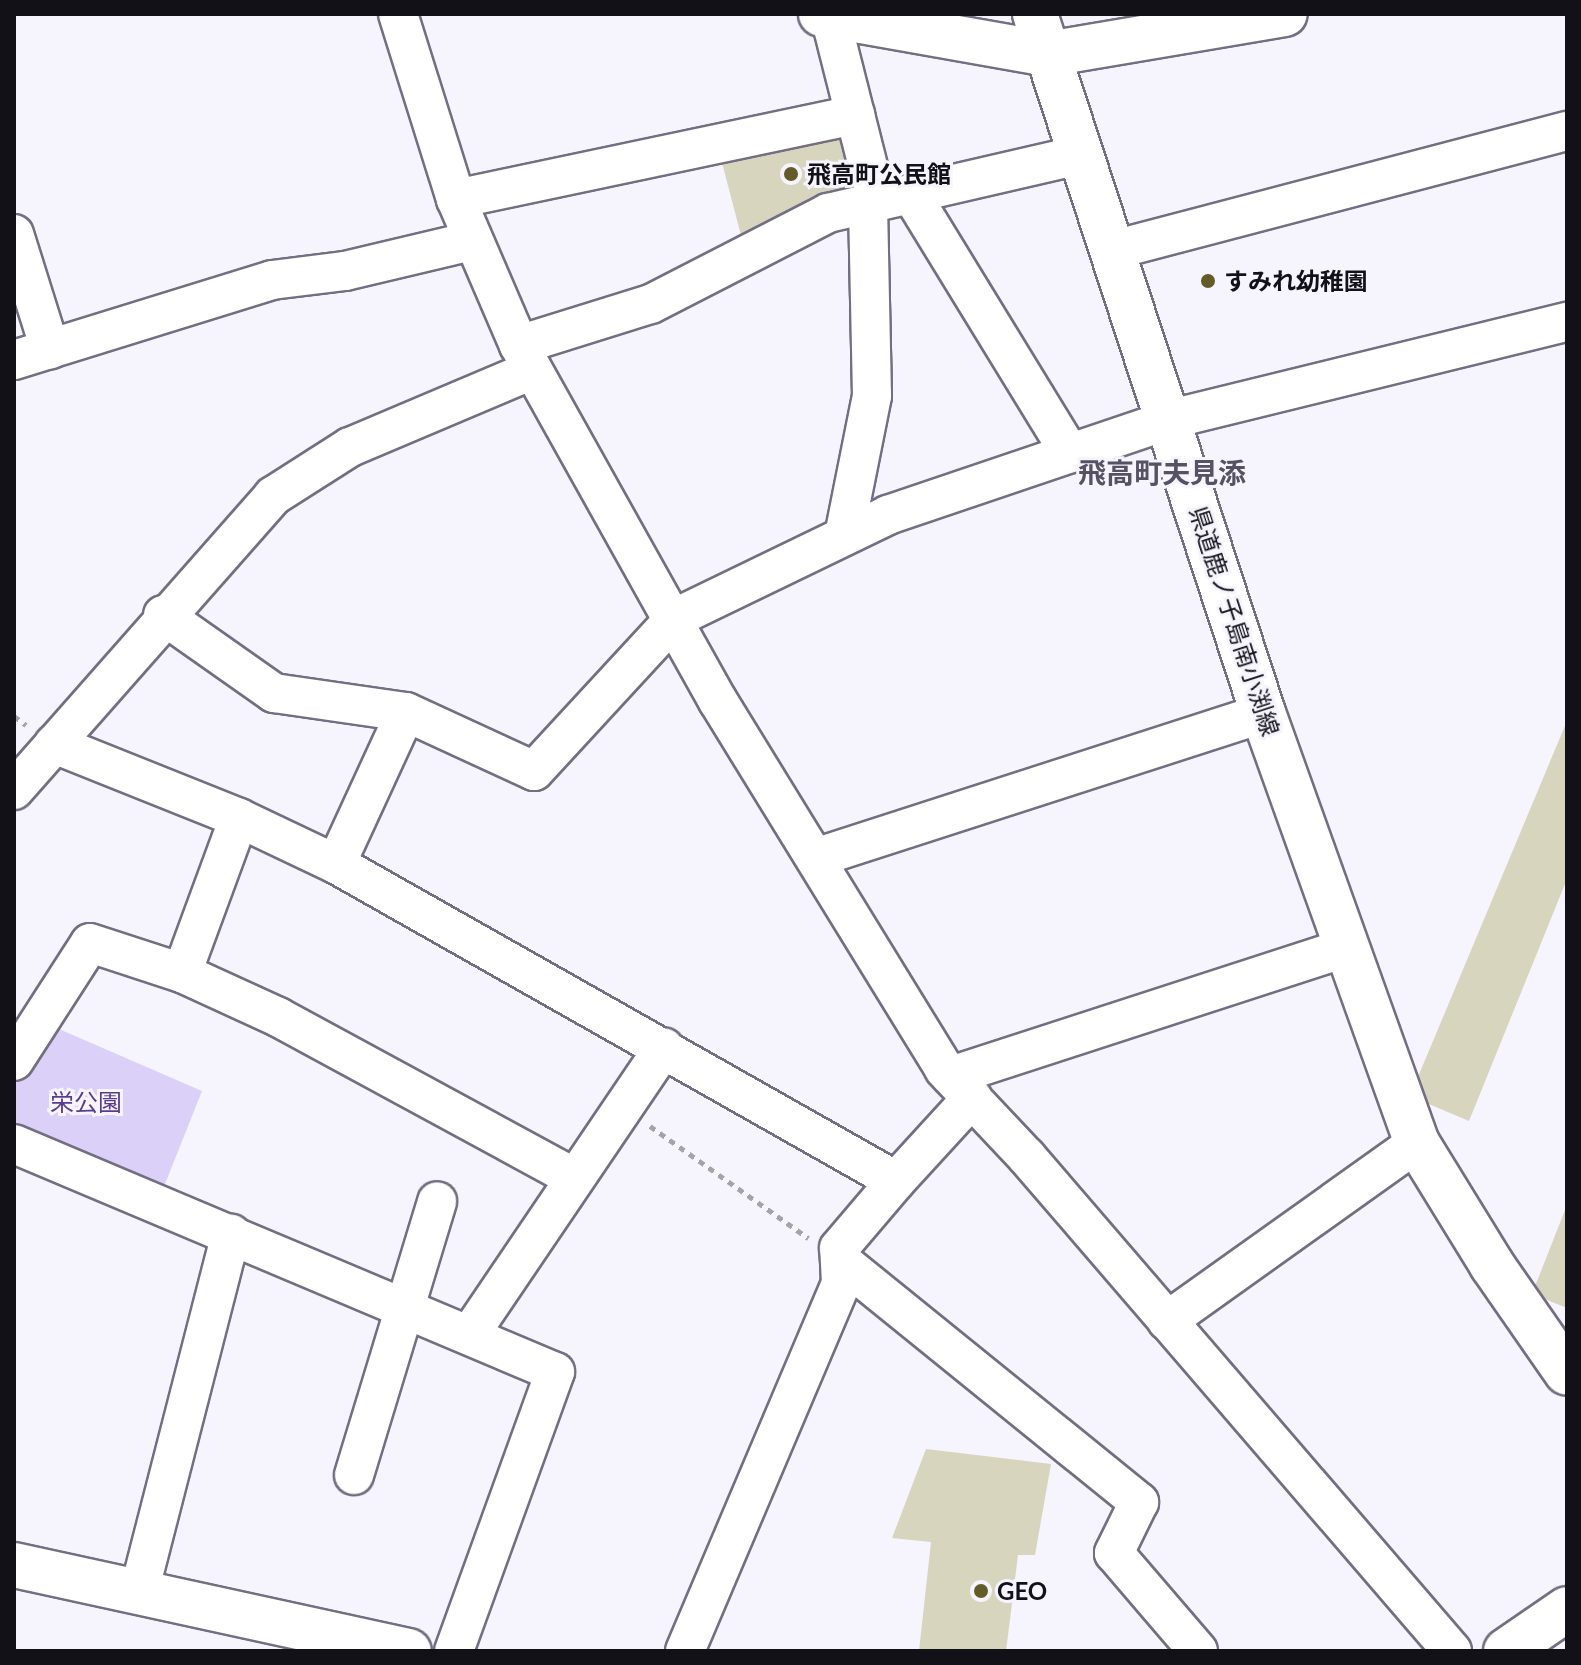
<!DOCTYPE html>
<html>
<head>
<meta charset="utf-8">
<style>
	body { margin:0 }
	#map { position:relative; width:1581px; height:1665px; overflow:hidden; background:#f6f4fd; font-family:Lato,"Noto Sans JP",sans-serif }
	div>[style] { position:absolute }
	.green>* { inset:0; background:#dbd0f8 }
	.building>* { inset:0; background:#d8d5bf }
	.path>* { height:5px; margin-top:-2.5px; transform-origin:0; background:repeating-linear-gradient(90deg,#a4a2ab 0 6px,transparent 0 12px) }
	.roads { filter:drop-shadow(2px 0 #736e81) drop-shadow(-2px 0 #736e81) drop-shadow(0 2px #736e81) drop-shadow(0 -2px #736e81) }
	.street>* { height:38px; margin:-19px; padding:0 19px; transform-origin:19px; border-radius:19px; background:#fff }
	.secondary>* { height:44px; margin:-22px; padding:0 22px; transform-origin:22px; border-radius:22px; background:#fff }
	.dots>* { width:22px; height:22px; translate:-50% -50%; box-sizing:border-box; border:4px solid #f6f4fd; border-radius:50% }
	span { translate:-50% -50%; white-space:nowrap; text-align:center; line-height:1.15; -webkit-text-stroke:6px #f6f4fd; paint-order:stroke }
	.poi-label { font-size:24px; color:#131118; font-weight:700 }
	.left { translate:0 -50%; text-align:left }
	.street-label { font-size:24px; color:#131118 }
	.park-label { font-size:24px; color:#593c8b }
	.quarter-label { font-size:28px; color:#565163; font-weight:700 }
	.frame { position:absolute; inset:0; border:16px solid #131118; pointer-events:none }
</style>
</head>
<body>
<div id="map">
	<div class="green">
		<div style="clip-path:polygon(52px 1026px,202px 1091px,161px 1194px,14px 1134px,14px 1084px)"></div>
	</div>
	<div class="building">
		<div style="clip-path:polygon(844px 128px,862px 193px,743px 243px,720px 155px)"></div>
		<div style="clip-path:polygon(1567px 721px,1567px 879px,1469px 1121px,1410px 1096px)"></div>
		<div style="clip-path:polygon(1567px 1205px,1567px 1308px,1532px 1294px)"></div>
		<div style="clip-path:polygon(926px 1449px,1051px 1464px,1035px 1555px,1018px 1555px,1006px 1651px,919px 1651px,931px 1542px,892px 1538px)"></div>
	</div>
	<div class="path">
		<div style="left:14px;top:716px;width:15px;rotate:37deg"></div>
		<div style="left:650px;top:1126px;width:194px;rotate:35.3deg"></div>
	</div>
	<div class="roads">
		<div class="street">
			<div style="left:398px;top:14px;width:194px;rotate:72.6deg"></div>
			<div style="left:456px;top:199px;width:159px;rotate:66.7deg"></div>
			<div style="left:519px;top:345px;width:408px;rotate:60.8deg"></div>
			<div style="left:718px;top:701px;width:432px;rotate:58.4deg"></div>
			<div style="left:944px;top:1069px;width:120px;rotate:46.7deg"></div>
			<div style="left:1026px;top:1156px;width:653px;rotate:49.28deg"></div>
			<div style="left:830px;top:16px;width:192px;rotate:75.8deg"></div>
			<div style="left:911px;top:194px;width:304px;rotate:58.5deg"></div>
			<div style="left:456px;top:199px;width:408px;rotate:-11.9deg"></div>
			<div style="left:14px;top:234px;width:121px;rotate:72.6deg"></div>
			<div style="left:1113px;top:250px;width:469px;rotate:-14.7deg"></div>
			<div style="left:519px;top:345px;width:138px;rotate:-17.3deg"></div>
			<div style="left:651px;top:304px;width:199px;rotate:-27.2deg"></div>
			<div style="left:828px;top:213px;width:259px;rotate:-13deg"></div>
			<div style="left:14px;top:360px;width:270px;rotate:-17.2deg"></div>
			<div style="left:272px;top:280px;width:74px;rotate:-7deg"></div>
			<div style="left:345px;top:271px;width:130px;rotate:-13.3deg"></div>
			<div style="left:844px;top:536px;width:143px;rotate:-78.7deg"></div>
			<div style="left:872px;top:396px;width:193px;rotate:-91.2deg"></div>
			<div style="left:163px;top:615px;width:136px;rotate:35.1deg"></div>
			<div style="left:274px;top:693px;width:133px;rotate:8.2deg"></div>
			<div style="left:406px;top:712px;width:141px;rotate:24.7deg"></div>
			<div style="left:534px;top:771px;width:208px;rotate:-47.3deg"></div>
			<div style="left:675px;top:618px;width:237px;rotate:-25.8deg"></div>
			<div style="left:888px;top:515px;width:299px;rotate:-18.7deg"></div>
			<div style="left:1171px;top:419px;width:408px;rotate:-13.8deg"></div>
			<div style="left:54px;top:744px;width:199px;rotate:21.8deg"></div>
			<div style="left:239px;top:818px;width:107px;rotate:25.4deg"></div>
			<div style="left:336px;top:864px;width:643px;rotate:29.51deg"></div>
			<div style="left:896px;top:1181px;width:113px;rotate:-47.5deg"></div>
			<div style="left:14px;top:790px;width:392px;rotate:-48.6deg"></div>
			<div style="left:273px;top:496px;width:91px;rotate:-32.5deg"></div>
			<div style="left:350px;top:447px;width:198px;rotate:-22.9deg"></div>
			<div style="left:818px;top:857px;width:468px;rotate:-17.9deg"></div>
			<div style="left:336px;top:864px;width:167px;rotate:-65.3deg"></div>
			<div style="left:182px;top:973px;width:165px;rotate:-69.8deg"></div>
			<div style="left:14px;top:1061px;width:140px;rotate:-57.2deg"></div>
			<div style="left:90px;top:943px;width:97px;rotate:18.1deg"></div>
			<div style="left:182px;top:973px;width:106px;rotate:24.6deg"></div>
			<div style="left:278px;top:1017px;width:338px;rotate:28.5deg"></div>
			<div style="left:951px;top:1076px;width:414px;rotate:-18deg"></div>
			<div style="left:14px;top:1144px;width:587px;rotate:22.85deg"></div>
			<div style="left:555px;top:1372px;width:297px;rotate:109.9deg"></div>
			<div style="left:840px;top:1260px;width:385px;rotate:39deg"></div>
			<div style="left:1139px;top:1502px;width:57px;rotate:116.1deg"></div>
			<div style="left:1114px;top:1553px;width:129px;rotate:49.4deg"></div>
			<div style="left:1167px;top:1321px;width:307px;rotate:-35.5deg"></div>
			<div style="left:470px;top:1334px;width:346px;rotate:-55.9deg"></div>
			<div style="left:354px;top:1475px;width:286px;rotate:-73.1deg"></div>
			<div style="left:139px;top:1592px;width:370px;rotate:-75.6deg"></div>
			<div style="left:685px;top:1651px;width:400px;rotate:-67deg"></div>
			<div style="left:841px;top:1283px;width:35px;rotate:-93deg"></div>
			<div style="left:839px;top:1248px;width:88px;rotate:-49.6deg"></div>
		</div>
		<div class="secondary">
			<div style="left:821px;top:14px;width:230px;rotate:10deg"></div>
			<div style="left:1048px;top:54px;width:693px;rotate:71.93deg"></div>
			<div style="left:1263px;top:713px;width:457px;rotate:70.3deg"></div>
			<div style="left:1417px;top:1143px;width:143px;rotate:58.4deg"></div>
			<div style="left:1492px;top:1265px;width:131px;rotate:55.2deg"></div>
			<div style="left:1035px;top:14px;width:42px;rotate:72deg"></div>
			<div style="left:1048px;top:54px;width:240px;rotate:-9.6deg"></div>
			<div style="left:14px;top:1565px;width:404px;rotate:12.3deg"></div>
			<div style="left:1506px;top:1651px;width:74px;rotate:-34.5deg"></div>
		</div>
	</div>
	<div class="dots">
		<div style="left:791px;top:174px;background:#635c29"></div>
		<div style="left:1208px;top:281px;background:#635c29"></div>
		<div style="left:981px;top:1591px;background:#635c29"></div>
	</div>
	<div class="poi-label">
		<span class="left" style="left:807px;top:174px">飛高町公民館</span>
		<span class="left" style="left:1224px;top:281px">すみれ幼稚園</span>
		<span class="left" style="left:997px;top:1591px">GEO</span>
	</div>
	<div class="street-label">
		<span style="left:1235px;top:621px;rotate:72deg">県道鹿ノ子島南小渕線</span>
	</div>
	<div class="park-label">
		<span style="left:86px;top:1102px">栄公園</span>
	</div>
	<div class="quarter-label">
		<span style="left:1162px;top:472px">飛高町夫見添</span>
	</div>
	<div class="frame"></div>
</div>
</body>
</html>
